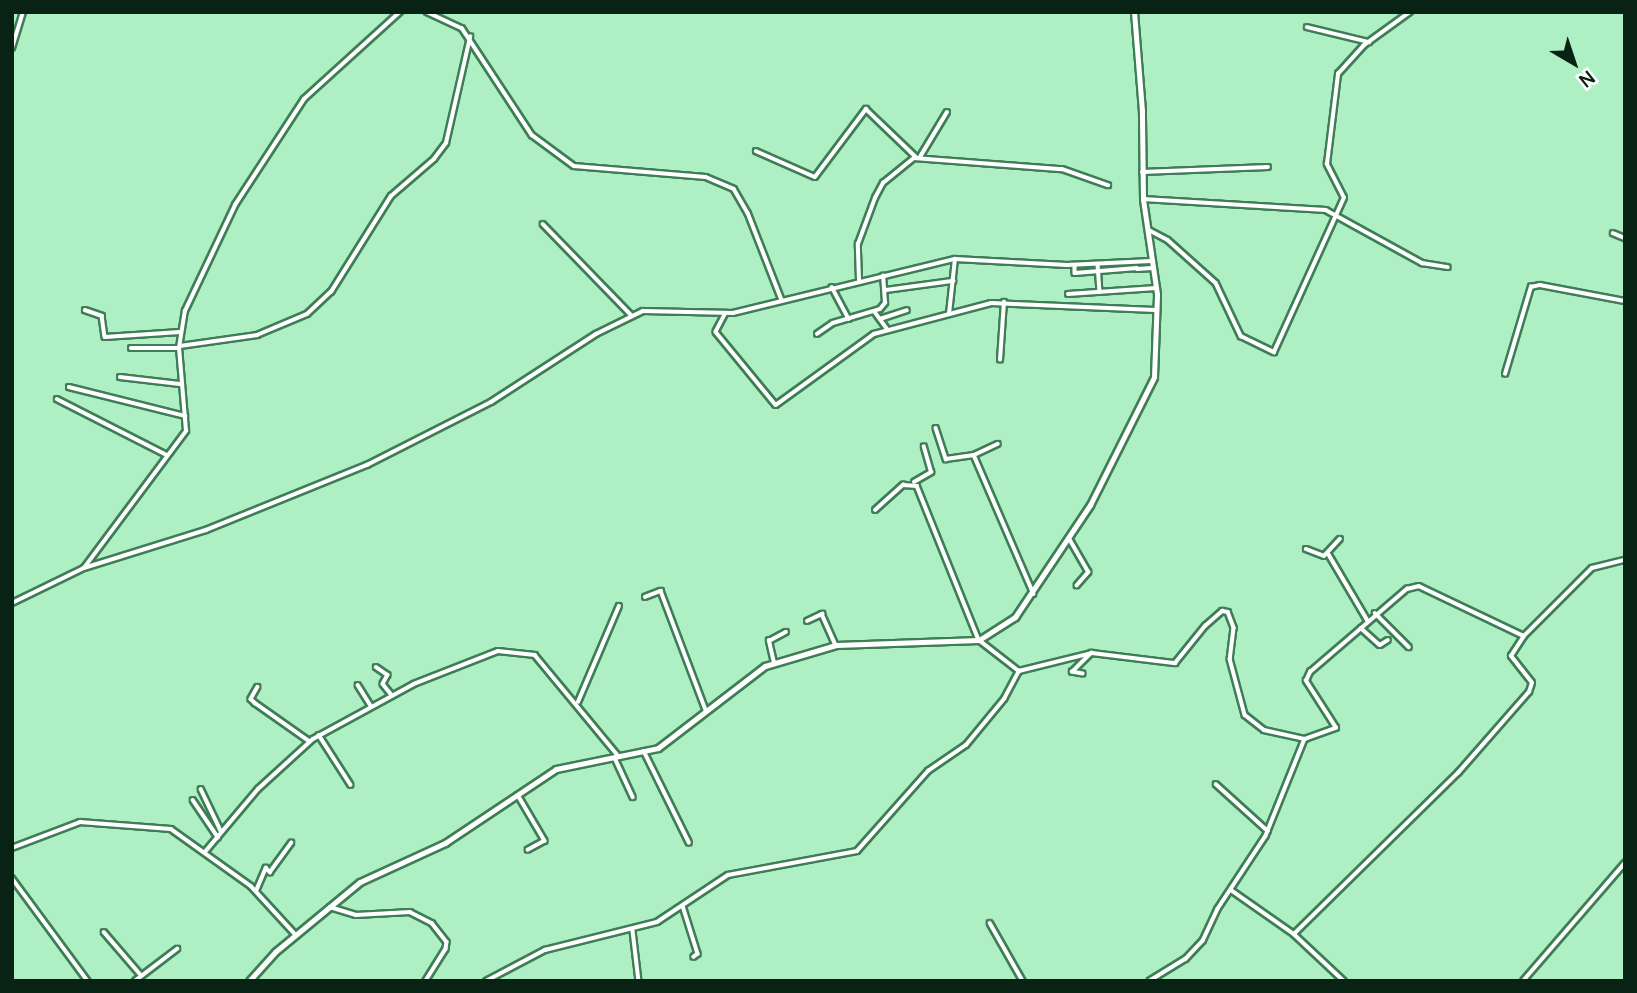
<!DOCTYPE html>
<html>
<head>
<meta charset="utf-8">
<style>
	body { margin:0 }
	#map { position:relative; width:1637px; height:993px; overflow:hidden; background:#aef0c3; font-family:Manrope,sans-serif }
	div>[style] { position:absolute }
	.roads { filter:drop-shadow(2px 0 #3e7d55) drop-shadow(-2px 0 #3e7d55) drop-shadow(0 2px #3e7d55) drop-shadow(0 -2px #3e7d55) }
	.street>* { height:3.5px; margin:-1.75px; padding:0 1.75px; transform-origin:1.75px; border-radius:1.75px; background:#fff }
	.secondary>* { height:5px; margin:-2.5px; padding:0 2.5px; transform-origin:2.5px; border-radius:2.5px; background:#fff }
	span { translate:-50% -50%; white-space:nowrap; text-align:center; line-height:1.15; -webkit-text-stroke:5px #fefffe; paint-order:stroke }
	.frame { position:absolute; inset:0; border:14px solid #082313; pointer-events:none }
	.north { position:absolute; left:1539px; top:28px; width:70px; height:70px; -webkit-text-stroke:5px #fefffe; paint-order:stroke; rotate:141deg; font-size:19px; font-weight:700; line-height:28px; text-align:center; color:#082313 }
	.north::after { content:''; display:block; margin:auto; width:24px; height:32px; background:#082313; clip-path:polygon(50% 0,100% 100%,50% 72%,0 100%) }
</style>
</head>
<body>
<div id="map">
	<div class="roads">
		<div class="street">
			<div style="left:427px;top:12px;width:38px;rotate:25deg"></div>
			<div style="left:462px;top:28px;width:128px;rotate:56.8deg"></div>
			<div style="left:532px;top:135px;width:52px;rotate:36.4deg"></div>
			<div style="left:574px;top:166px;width:132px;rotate:4.8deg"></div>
			<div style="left:706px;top:177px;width:30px;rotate:23deg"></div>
			<div style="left:734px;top:189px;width:28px;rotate:60deg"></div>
			<div style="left:748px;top:213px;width:93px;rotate:68.7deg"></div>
			<div style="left:1307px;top:27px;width:64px;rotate:13.6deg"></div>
			<div style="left:12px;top:48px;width:38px;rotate:-73deg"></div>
			<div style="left:756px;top:151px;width:64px;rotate:23.8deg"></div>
			<div style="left:815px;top:177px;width:85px;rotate:-53.1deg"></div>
			<div style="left:866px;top:109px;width:69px;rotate:43.8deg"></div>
			<div style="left:920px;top:157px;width:52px;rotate:-59deg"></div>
			<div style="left:1142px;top:172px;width:126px;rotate:-2.3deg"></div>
			<div style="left:1143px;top:199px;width:183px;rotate:3.4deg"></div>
			<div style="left:1326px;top:210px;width:110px;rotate:28.9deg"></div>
			<div style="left:1422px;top:263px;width:26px;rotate:9deg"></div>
			<div style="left:543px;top:224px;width:128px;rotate:45.9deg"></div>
			<div style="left:1149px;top:230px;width:21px;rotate:28deg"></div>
			<div style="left:1168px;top:240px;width:64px;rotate:41.9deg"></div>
			<div style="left:1216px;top:283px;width:59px;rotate:64.7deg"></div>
			<div style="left:1241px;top:336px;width:37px;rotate:26deg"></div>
			<div style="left:1274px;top:352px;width:169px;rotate:-65.6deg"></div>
			<div style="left:1344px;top:198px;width:38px;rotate:-117deg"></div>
			<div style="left:1327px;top:164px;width:91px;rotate:-83deg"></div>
			<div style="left:1338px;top:74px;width:38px;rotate:-48deg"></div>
			<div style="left:1363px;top:46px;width:58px;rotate:-35.9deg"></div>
			<div style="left:1613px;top:233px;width:13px;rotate:23deg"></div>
			<div style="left:1098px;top:264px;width:28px;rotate:86deg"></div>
			<div style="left:1075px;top:265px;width:8px;rotate:90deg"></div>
			<div style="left:1075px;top:273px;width:62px;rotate:-4.6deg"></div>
			<div style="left:1137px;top:269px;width:15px;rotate:-4deg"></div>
			<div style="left:859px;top:280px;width:36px;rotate:-92deg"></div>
			<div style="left:858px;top:244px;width:49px;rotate:-69.7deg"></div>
			<div style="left:875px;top:198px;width:17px;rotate:-62deg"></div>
			<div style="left:883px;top:183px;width:40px;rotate:-39deg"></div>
			<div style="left:914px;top:158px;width:148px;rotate:4.3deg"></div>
			<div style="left:1062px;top:169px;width:49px;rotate:19.2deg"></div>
			<div style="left:832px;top:287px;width:36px;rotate:62deg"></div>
			<div style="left:886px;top:290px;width:68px;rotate:-7.7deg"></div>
			<div style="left:1068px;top:294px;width:88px;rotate:-3.9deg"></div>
			<div style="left:85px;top:310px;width:18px;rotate:19deg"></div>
			<div style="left:102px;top:316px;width:21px;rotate:82deg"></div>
			<div style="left:105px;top:337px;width:75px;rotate:-3.8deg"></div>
			<div style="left:875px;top:312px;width:22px;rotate:54deg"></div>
			<div style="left:726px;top:313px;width:21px;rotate:118deg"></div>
			<div style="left:716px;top:332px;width:94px;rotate:50.6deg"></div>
			<div style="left:776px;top:405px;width:121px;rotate:-35.9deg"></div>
			<div style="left:874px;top:334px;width:121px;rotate:-14.8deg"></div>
			<div style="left:991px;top:303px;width:164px;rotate:2.4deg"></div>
			<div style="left:949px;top:314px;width:55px;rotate:-83.8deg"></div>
			<div style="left:880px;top:319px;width:28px;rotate:-18deg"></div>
			<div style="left:817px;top:334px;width:19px;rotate:-35deg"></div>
			<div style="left:833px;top:323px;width:49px;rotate:-16.6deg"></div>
			<div style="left:880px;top:309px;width:8px;rotate:-50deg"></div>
			<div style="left:885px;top:303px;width:27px;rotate:-94deg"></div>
			<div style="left:180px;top:346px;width:78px;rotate:-8.1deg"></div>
			<div style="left:257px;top:335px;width:54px;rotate:-22.8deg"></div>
			<div style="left:307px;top:314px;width:33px;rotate:-43deg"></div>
			<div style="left:331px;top:292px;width:113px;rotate:-58deg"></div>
			<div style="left:391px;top:196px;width:57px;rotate:-40.7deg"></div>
			<div style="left:434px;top:159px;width:20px;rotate:-53deg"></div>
			<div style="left:446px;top:143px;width:109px;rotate:-77.2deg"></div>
			<div style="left:131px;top:348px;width:48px"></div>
			<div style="left:1000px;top:360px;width:58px;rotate:-86.1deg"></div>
			<div style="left:1505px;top:374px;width:91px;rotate:-73.4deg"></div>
			<div style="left:1531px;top:287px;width:9px;rotate:-13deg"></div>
			<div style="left:1540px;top:285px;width:86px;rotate:10.7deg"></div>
			<div style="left:120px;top:377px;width:60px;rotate:6.7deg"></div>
			<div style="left:69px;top:387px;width:120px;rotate:14deg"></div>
			<div style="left:57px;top:399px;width:123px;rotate:27deg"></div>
			<div style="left:936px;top:428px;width:33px;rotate:72deg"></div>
			<div style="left:946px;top:459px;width:28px;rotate:-8deg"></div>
			<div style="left:974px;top:455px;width:26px;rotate:-25deg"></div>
			<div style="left:974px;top:455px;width:151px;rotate:66.7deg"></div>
			<div style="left:914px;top:482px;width:20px;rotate:-30deg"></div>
			<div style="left:931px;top:472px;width:26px;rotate:-106deg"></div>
			<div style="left:875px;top:510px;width:38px;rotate:-42deg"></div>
			<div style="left:903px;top:485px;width:14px;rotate:4deg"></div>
			<div style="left:917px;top:486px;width:166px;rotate:68.1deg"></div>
			<div style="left:979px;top:640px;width:51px;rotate:37.8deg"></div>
			<div style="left:1019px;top:671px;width:75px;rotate:-13.9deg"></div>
			<div style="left:1092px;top:653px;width:84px;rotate:6.9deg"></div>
			<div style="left:1175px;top:663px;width:48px;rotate:-51deg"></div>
			<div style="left:1205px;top:626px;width:23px;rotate:-41deg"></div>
			<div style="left:1222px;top:611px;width:6px;rotate:9deg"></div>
			<div style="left:1228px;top:612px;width:17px;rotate:69deg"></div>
			<div style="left:1234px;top:628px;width:31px;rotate:97deg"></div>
			<div style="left:1230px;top:659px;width:58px;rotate:75deg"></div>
			<div style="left:1245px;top:715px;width:24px;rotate:38deg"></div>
			<div style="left:1264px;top:730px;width:42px;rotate:12.4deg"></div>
			<div style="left:1305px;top:739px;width:105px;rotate:111.9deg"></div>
			<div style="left:1266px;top:836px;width:87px;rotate:123.3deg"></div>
			<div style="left:1218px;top:909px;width:35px;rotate:115deg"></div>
			<div style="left:1203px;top:941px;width:25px;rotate:133deg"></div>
			<div style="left:1186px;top:959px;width:42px;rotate:148.6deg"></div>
			<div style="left:1069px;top:538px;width:39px;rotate:60deg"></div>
			<div style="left:1089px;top:572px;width:18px;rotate:131deg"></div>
			<div style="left:1306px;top:549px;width:19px;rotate:21deg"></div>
			<div style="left:1324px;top:556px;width:23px;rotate:-47deg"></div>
			<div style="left:1328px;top:553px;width:79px;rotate:59.5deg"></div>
			<div style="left:84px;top:568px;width:171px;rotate:-53.3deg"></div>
			<div style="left:186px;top:431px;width:83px;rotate:-94.8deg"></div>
			<div style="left:179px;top:348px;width:37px;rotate:-81deg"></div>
			<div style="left:185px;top:311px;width:117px;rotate:-64.7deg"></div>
			<div style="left:235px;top:205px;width:126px;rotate:-56.9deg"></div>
			<div style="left:304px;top:99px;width:130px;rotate:-42.2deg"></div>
			<div style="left:645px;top:597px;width:17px;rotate:-21deg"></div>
			<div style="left:661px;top:591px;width:127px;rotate:69.3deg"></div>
			<div style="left:12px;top:603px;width:80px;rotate:-25.9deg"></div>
			<div style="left:84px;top:568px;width:128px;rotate:-17.3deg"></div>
			<div style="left:206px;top:530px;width:174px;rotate:-22deg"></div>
			<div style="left:367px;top:465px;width:139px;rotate:-26.9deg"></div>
			<div style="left:491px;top:402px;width:125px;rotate:-32.9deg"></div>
			<div style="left:596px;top:334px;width:52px;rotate:-26.1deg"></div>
			<div style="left:643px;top:311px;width:90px;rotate:1.3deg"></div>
			<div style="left:733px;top:313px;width:228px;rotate:-13.7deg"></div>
			<div style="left:955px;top:259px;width:112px;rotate:3.1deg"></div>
			<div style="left:1067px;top:265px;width:84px;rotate:-2.7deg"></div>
			<div style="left:1375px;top:613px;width:48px;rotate:45deg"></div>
			<div style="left:807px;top:621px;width:17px;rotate:-25deg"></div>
			<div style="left:822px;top:614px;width:34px;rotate:66deg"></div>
			<div style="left:1361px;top:628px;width:25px;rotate:42deg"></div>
			<div style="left:1380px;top:645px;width:9px;rotate:-32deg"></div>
			<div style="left:774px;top:663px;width:23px;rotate:-103deg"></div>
			<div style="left:769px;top:641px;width:19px;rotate:-28deg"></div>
			<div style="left:376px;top:667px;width:14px;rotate:34deg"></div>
			<div style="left:388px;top:675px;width:10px;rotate:119deg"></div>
			<div style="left:383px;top:684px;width:14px;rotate:51deg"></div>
			<div style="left:1083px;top:674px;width:11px;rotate:-170deg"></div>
			<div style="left:1072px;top:672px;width:27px;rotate:-45deg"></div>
			<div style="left:358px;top:685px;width:25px;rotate:58deg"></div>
			<div style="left:258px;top:687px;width:14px;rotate:120deg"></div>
			<div style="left:251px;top:699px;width:6px;rotate:45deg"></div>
			<div style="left:255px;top:703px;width:66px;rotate:35.1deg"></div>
			<div style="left:578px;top:702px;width:104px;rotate:-66.9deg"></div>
			<div style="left:319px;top:735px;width:59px;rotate:57.4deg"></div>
			<div style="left:1305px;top:739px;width:33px;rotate:-20deg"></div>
			<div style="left:1336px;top:728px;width:56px;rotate:-122.6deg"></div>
			<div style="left:1306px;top:681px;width:10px;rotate:-66deg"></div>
			<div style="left:1310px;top:672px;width:128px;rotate:-40.6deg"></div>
			<div style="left:1407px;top:589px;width:12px;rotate:-14deg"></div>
			<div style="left:1419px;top:586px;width:116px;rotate:25.5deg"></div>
			<div style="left:1524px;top:636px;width:96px;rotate:-45deg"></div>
			<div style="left:1592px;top:568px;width:34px;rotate:-14deg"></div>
			<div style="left:644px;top:751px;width:102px;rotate:63.7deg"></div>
			<div style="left:615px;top:758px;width:43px;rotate:65.2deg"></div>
			<div style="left:1216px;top:784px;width:70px;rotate:42.1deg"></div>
			<div style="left:201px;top:789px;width:47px;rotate:64.5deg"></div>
			<div style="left:518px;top:795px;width:53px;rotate:59.6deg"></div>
			<div style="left:545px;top:841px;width:19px;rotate:152deg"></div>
			<div style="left:193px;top:800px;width:45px;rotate:56deg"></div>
			<div style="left:12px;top:848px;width:73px;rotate:-20.9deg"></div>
			<div style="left:80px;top:822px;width:91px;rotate:4.4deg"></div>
			<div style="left:171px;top:829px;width:98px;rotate:35.5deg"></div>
			<div style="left:251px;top:886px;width:65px;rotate:47.5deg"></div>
			<div style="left:205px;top:852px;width:82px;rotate:-49.9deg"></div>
			<div style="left:258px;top:789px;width:74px;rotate:-42.3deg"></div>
			<div style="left:313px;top:739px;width:115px;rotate:-28.6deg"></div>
			<div style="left:414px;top:684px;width:90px;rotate:-21.4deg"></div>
			<div style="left:498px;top:651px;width:37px;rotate:6deg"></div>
			<div style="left:535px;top:655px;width:129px;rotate:50.4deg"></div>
			<div style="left:12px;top:878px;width:128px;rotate:53.6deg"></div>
			<div style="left:1231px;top:890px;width:77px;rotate:34.9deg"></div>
			<div style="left:1294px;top:934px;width:69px;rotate:43.2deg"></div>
			<div style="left:256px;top:891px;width:25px;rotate:-67deg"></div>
			<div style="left:266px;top:868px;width:6px;rotate:45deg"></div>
			<div style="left:270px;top:872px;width:36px;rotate:-54deg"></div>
			<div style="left:683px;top:906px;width:50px;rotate:72.6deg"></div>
			<div style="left:698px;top:954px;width:5px;rotate:143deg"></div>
			<div style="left:330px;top:907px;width:27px;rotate:17deg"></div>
			<div style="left:356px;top:915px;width:54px;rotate:-3.2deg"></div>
			<div style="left:410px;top:912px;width:25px;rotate:27deg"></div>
			<div style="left:432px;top:923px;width:24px;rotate:52deg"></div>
			<div style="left:447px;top:942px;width:7px;rotate:98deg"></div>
			<div style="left:446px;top:949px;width:38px;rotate:122deg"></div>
			<div style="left:990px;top:923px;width:67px;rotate:60.4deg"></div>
			<div style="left:633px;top:931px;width:50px;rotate:83.2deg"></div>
			<div style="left:104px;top:932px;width:57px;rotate:49.3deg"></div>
			<div style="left:1294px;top:934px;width:230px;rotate:-44.5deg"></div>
			<div style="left:1458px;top:773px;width:108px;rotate:-48.8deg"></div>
			<div style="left:1529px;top:692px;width:9px;rotate:-72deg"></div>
			<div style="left:1532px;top:683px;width:34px;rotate:-128deg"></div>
			<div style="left:1511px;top:656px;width:24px;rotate:-57deg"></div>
			<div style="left:135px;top:981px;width:53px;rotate:-37.3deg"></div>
			<div style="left:486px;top:981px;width:67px;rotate:-27.7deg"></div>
			<div style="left:545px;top:950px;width:115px;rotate:-14deg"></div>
			<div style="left:657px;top:922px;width:85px;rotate:-33.5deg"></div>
			<div style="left:728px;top:875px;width:131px;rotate:-10.5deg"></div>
			<div style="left:857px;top:851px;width:107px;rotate:-48.4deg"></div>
			<div style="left:928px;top:771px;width:46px;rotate:-34.4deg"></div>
			<div style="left:966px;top:745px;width:60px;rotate:-50.4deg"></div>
			<div style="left:1004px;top:699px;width:32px;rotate:-62deg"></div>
			<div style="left:1523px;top:981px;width:156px;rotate:-49.2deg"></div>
		</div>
		<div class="secondary">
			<div style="left:249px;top:981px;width:39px;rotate:-48deg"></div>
			<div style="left:275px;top:952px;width:110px;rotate:-39.5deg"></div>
			<div style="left:360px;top:882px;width:94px;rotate:-24.6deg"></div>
			<div style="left:445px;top:843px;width:133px;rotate:-33.7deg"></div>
			<div style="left:556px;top:769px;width:104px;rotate:-11.6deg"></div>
			<div style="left:658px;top:748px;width:135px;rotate:-37.5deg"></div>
			<div style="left:765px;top:666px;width:74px;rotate:-16.5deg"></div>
			<div style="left:836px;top:645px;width:143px;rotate:-2deg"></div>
			<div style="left:979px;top:640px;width:43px;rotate:-32.6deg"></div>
			<div style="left:1015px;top:617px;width:135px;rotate:-56.2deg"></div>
			<div style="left:1090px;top:505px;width:143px;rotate:-63.4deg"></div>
			<div style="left:1154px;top:377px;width:83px;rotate:-87.9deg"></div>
			<div style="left:1157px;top:294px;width:96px;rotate:-98.4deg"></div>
			<div style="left:1143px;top:199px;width:88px;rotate:-90.7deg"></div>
			<div style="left:1142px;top:111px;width:99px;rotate:-94.6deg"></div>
		</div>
	</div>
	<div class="frame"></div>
	<div class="north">N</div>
</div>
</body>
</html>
